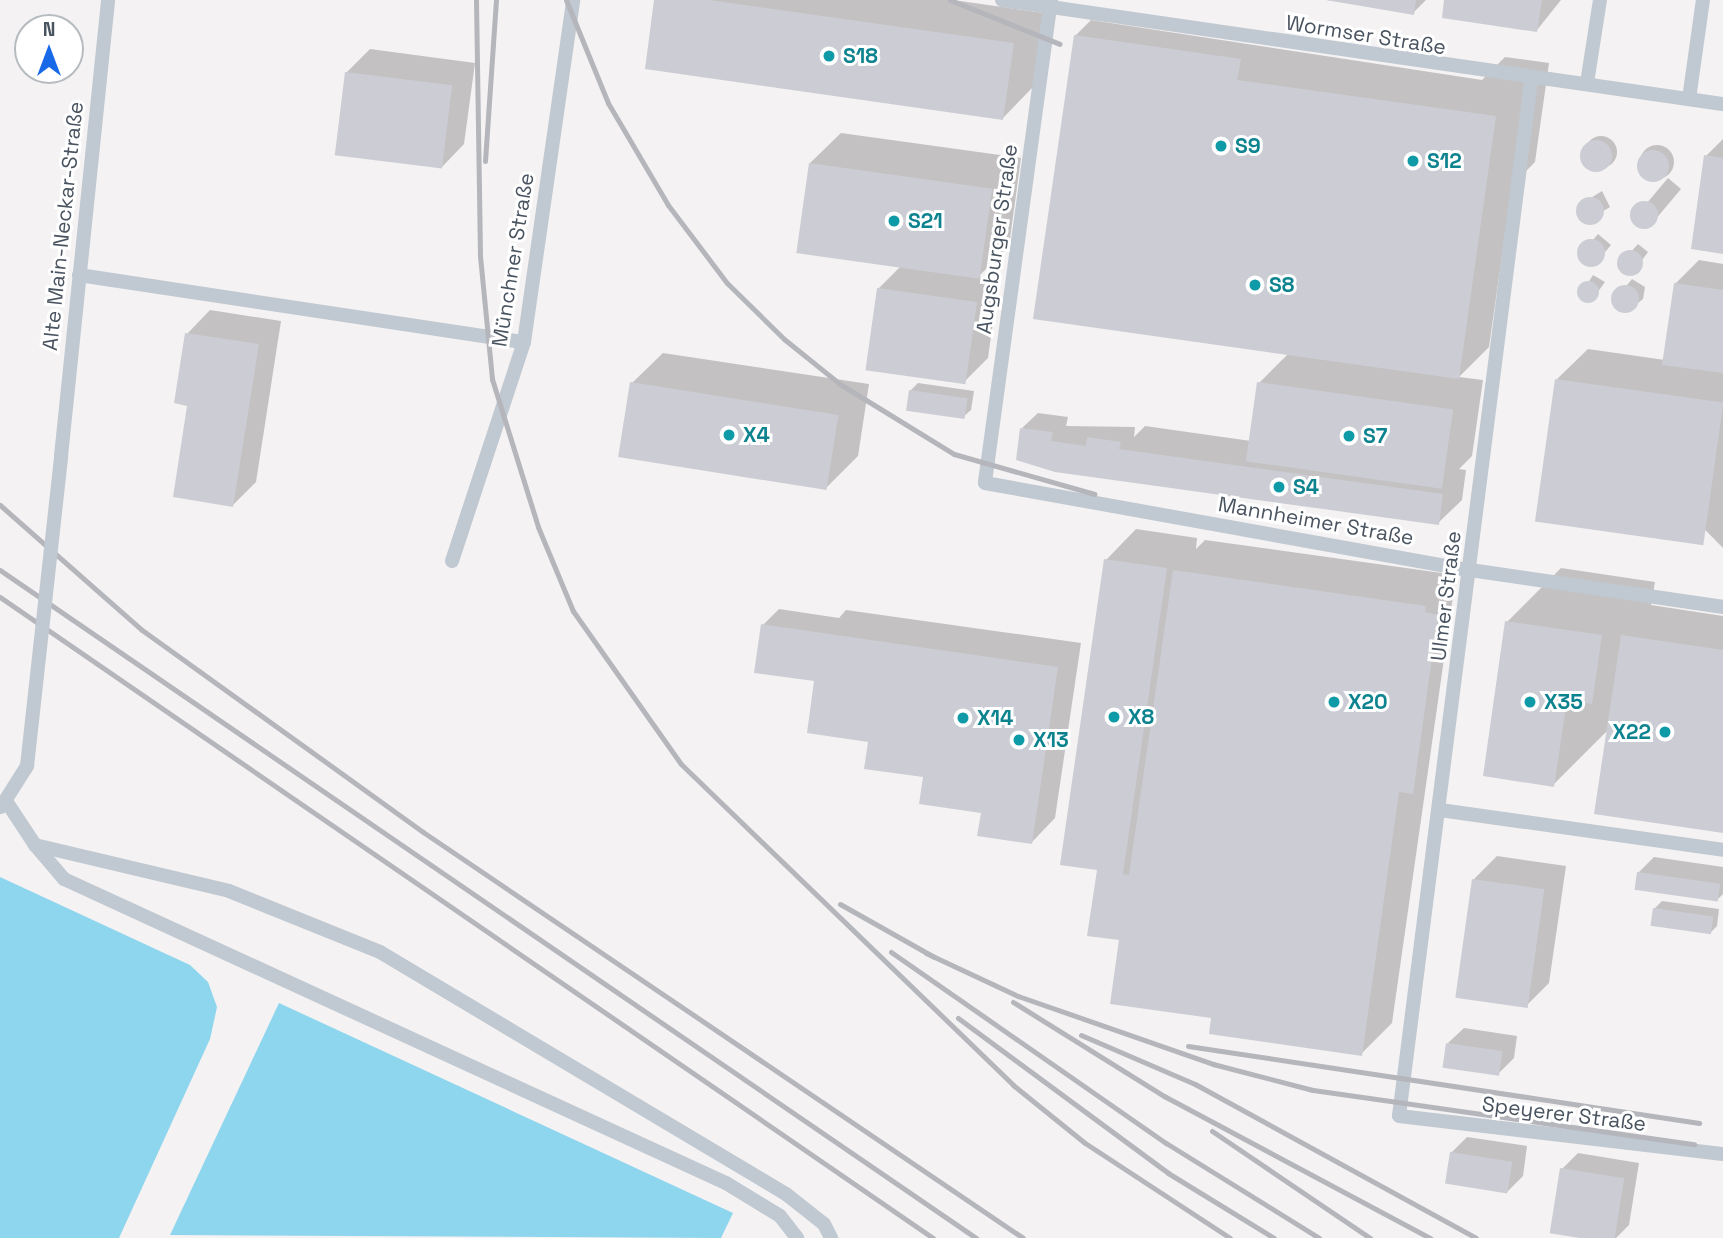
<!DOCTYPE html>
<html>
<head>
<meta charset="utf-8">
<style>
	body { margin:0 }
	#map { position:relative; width:1723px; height:1238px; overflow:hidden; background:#f4f2f2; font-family:"Space Grotesk",sans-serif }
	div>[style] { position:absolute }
	.water>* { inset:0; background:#8ed5ee }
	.shadow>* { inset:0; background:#0003; transform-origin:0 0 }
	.round { border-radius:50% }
	.building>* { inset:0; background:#cccdd4; transform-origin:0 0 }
	.lane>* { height:14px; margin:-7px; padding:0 7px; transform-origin:7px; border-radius:7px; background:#c0c8d1 }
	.rail>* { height:5px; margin:-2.5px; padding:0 2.5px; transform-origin:2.5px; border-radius:2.5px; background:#b4b6bc }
	.lane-bridge>* { height:14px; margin:-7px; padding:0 7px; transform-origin:7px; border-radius:7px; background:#c0c8d1 }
	.dots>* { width:19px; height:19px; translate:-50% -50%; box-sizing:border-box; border:4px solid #fff; border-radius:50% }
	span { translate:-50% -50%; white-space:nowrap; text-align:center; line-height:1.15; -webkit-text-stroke:6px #fff; paint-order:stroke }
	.street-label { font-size:21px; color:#495460 }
	.culture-label { font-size:21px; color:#0d838f; font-weight:700 }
	.left { translate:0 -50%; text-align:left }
	.right { translate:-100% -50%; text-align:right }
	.north { position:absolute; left:14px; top:14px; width:70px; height:70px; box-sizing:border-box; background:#fff; border:2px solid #b6bbbf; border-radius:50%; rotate:0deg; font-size:19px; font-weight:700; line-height:28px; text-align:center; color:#495460 }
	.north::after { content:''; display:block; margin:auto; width:24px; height:32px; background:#1869e8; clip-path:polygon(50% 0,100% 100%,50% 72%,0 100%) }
</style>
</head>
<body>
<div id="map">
	<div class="water">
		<div style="clip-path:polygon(0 877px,190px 965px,208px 982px,217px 1007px,210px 1039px,119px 1238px,0 1238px)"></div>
		<div style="clip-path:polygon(279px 1003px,733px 1213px,721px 1238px,170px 1235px)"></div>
	</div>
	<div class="shadow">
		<div style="clip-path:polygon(656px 0,953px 0,1044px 13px,1033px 87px,1003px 118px)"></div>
		<div style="clip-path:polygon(1327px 0,1426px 0,1413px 13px)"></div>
		<div style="clip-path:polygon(1446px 0,1561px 0,1537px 30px)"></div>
		<div style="clip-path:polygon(1091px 20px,1482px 80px,1505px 57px,1549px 63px,1535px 162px,1512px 185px,1489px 347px,1459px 377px,1483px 380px,1472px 456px,1459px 469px,1466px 470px,1462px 500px,1438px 523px,1115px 479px,1022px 428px,1038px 413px,1068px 417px,1066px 426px,1135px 427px,1134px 437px,1145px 426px,1251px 441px,1259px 383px,1289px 353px,1075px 36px)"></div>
		<div style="clip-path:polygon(370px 49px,475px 63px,464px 144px,441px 168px,346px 73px)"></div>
		<div style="clip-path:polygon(841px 133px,1021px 158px,1009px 246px,979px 276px,999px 279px,988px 358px,964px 382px,878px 289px,901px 266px,810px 163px)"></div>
		<div class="round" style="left:1585px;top:136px;width:32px;height:32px"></div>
		<div style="clip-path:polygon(1723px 139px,1723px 252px,1706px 156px)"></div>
		<div class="round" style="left:1640px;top:145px;width:34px;height:34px"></div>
		<div style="left:1668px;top:178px;width:17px;height:52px;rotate:40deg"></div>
		<div style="clip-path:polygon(1602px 191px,1610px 207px,1585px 222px,1578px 206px)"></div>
		<div style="left:1598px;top:234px;width:17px;height:28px;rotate:40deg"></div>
		<div style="clip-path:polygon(1638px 244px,1648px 252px,1632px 274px,1619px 265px)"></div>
		<div style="clip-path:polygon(1699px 260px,1723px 264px,1723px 548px,1557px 379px,1588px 349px,1665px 360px,1675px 284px)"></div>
		<div style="clip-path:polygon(1593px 275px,1605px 282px,1592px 300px,1580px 296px)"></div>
		<div style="clip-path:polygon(1632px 279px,1645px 287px,1643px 299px,1628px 311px,1614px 301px)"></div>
		<div style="clip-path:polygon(210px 310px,281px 321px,256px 482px,233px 505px,189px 404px,187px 334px)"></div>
		<div style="clip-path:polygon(663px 353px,869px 384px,858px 456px,827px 487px,632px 383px)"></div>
		<div style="clip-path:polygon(918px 383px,974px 391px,971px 410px,963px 417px,910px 391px)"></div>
		<div style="clip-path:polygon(1136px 529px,1197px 538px,1196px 549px,1205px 540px,1456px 575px,1392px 1023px,1361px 1054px,1213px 1016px,1122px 935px,1099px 869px,1106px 560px)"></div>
		<div style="clip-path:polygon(1561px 568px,1655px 582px,1651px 605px,1723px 616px,1723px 831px,1608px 730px,1553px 785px,1507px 622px)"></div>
		<div style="clip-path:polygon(779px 609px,839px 618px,846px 610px,1081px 643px,1055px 818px,1032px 842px,870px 740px,763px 625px)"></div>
		<div style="clip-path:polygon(1497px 856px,1566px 866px,1549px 983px,1525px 1007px,1474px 879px)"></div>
		<div style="clip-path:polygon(1654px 857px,1723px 867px,1723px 894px,1716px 901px,1638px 873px)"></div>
		<div style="clip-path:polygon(1662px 901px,1719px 909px,1717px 926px,1710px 933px,1654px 909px)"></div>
		<div style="clip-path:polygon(1464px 1028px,1517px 1036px,1514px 1058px,1498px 1074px,1448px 1043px)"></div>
		<div style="clip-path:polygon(1467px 1137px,1527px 1146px,1523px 1176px,1507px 1192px,1451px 1153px)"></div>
		<div style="clip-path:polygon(1578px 1153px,1639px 1163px,1629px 1225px,1616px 1238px,1553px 1232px,1562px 1169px)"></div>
	</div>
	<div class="building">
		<div style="clip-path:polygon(654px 0,709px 0,1014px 43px,1003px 120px,645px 69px)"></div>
		<div style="clip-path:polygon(1326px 0,1416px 0,1414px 15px)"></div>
		<div style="clip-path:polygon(1444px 0,1542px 0,1537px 32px,1442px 18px)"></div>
		<div style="clip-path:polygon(1074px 35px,1241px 59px,1237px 80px,1496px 116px,1459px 379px,1033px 319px)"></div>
		<div style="left:345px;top:72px;width:108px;height:84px;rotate:7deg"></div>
		<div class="round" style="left:1580px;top:140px;width:32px;height:32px"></div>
		<div class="round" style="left:1637px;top:150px;width:32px;height:32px"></div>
		<div style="clip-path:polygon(1704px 155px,1723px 158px,1723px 254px,1691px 249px)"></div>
		<div style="left:809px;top:163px;width:185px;height:91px;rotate:8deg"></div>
		<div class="round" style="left:1576px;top:197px;width:28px;height:28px"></div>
		<div class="round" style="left:1630px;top:201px;width:28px;height:28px"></div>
		<div class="round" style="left:1577px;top:239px;width:28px;height:28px"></div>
		<div class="round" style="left:1617px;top:250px;width:26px;height:26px"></div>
		<div class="round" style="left:1577px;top:281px;width:22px;height:22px"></div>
		<div style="clip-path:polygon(1674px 283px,1723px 290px,1723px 373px,1662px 365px)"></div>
		<div class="round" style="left:1611px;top:285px;width:28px;height:28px"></div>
		<div style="left:877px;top:288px;width:101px;height:83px;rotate:8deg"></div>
		<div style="clip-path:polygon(185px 333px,259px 344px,233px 507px,173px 497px,187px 406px,174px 403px)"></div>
		<div style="left:1555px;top:379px;width:170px;height:144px;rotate:8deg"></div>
		<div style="left:630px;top:382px;width:211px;height:76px;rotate:9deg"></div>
		<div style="left:1257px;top:382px;width:198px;height:80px;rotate:8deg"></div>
		<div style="left:909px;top:390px;width:59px;height:21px;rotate:8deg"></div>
		<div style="clip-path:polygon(1020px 428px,1053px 432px,1051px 441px,1086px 446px,1087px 437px,1121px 442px,1119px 449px,1443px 494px,1439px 525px,1055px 472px,1016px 460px)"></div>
		<div style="clip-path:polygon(1104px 559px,1167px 568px,1123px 874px,1129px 875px,1173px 570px,1426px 606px,1425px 612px,1438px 615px,1413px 794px,1399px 792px,1362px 1056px,1209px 1034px,1211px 1018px,1110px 1004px,1119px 940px,1087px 936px,1097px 870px,1060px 865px)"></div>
		<div style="clip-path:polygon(1505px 621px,1602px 635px,1592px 704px,1567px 700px,1554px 787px,1483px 776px)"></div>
		<div style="clip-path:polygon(761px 624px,1058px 667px,1032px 844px,977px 836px,981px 813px,919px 804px,923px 777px,864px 769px,868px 742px,807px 733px,814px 681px,754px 673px)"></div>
		<div style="clip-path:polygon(1621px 635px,1723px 650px,1723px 833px,1594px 814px)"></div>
		<div style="left:1637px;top:872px;width:84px;height:18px;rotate:8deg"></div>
		<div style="left:1472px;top:879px;width:73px;height:120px;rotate:8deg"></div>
		<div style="left:1653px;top:908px;width:61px;height:18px;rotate:8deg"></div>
		<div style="left:1446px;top:1043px;width:57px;height:25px;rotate:8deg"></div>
		<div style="left:1450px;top:1152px;width:63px;height:32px;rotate:9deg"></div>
		<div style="left:1560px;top:1168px;width:65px;height:66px;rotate:9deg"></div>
	</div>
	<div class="lane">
		<div style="left:1002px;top:0;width:728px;rotate:8.21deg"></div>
		<div style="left:1051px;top:0;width:487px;rotate:97.8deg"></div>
		<div style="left:985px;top:483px;width:493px;rotate:10.2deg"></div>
		<div style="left:1470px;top:570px;width:256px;rotate:8.3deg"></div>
		<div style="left:1531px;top:81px;width:1043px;rotate:97.27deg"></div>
		<div style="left:1399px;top:1116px;width:326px;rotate:6.7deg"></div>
		<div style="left:1587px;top:83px;width:84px;rotate:-81.1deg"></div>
		<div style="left:1689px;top:99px;width:100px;rotate:-82deg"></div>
		<div style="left:79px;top:275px;width:450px;rotate:8.6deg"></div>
		<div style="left:61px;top:456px;width:458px;rotate:-84.1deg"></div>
		<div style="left:452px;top:561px;width:231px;rotate:-71.8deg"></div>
		<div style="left:524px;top:342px;width:345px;rotate:-81.8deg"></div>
		<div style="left:8px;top:804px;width:49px;rotate:56.6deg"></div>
		<div style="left:35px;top:845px;width:199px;rotate:13.3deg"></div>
		<div style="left:229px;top:891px;width:163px;rotate:22deg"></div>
		<div style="left:380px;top:952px;width:473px;rotate:30.8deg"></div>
		<div style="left:786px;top:1194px;width:48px;rotate:38.3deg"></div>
		<div style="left:824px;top:1224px;width:16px;rotate:63deg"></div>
		<div style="left:1px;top:807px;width:49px;rotate:-57.6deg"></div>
		<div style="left:1440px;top:810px;width:286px;rotate:8deg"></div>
		<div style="left:35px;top:845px;width:45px;rotate:49.5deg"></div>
		<div style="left:64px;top:879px;width:728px;rotate:24.67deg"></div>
		<div style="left:726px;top:1183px;width:63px;rotate:31.4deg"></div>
		<div style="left:780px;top:1216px;width:28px;rotate:52deg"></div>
	</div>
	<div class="rail">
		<div style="left:476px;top:0;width:256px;rotate:89.1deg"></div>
		<div style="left:480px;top:256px;width:124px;rotate:84.4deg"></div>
		<div style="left:492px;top:379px;width:155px;rotate:72.7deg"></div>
		<div style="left:538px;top:527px;width:91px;rotate:67.4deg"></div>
		<div style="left:573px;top:611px;width:187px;rotate:54.8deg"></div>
		<div style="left:681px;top:764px;width:462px;rotate:44deg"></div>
		<div style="left:1013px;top:1085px;width:92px;rotate:38.9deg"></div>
		<div style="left:1085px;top:1143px;width:173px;rotate:33.2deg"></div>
		<div style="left:566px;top:0;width:111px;rotate:67.8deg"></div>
		<div style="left:608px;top:103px;width:118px;rotate:59.5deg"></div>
		<div style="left:668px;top:205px;width:98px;rotate:52.9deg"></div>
		<div style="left:727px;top:283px;width:80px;rotate:44.5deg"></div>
		<div style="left:784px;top:339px;width:72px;rotate:38.8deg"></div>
		<div style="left:840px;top:384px;width:134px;rotate:31.6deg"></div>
		<div style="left:954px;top:454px;width:146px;rotate:15.9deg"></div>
		<div style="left:950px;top:0;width:118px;rotate:21.8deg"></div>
		<div style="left:485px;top:161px;width:161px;rotate:-86.1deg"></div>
		<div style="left:0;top:505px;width:189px;rotate:41.4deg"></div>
		<div style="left:142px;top:630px;width:346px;rotate:35.7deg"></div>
		<div style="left:423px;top:832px;width:724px;rotate:34.08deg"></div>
		<div style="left:0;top:570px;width:1183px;rotate:34.39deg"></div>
		<div style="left:0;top:597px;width:1132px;rotate:34.49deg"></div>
		<div style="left:840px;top:904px;width:108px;rotate:29.4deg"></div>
		<div style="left:891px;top:952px;width:335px;rotate:34.8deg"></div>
		<div style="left:1166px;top:1143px;width:180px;rotate:31.8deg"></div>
		<div style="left:926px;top:953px;width:102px;rotate:25.1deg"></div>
		<div style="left:1018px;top:996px;width:207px;rotate:19.2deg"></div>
		<div style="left:1213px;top:1064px;width:103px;rotate:14.6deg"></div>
		<div style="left:1313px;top:1090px;width:385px;rotate:8.1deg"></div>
		<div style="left:1013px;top:1002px;width:178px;rotate:31.9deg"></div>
		<div style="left:1164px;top:1096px;width:302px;rotate:28.1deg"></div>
		<div style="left:958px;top:1018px;width:261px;rotate:36.4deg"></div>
		<div style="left:1168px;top:1173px;width:124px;rotate:31.5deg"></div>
		<div style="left:1081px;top:1035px;width:124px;rotate:23.3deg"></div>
		<div style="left:1195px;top:1084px;width:320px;rotate:28.7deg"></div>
		<div style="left:1188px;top:1046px;width:517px;rotate:8.57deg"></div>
		<div style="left:1212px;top:1131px;width:191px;rotate:34.1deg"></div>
	</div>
	<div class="lane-bridge">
		<div style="left:27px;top:766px;width:312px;rotate:-83.7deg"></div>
	</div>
	<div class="dots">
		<div style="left:829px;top:56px;background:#0f9aa8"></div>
		<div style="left:1221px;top:146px;background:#0f9aa8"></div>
		<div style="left:1413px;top:161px;background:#0f9aa8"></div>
		<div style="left:894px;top:221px;background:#0f9aa8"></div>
		<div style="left:1255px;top:285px;background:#0f9aa8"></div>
		<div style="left:729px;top:435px;background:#0f9aa8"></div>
		<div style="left:1349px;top:436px;background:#0f9aa8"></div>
		<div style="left:1279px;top:487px;background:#0f9aa8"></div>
		<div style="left:1334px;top:702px;background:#0f9aa8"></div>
		<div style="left:1530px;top:702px;background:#0f9aa8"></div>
		<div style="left:1114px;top:717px;background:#0f9aa8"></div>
		<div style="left:963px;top:718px;background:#0f9aa8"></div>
		<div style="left:1665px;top:732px;background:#0f9aa8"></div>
		<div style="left:1019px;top:740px;background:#0f9aa8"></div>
	</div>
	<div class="street-label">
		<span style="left:1366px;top:35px;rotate:9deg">Wormser Straße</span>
		<span style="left:63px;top:226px;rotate:-84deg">Alte Main-Neckar-Straße</span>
		<span style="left:997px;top:239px;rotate:-82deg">Augsburger Straße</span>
		<span style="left:513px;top:260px;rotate:-81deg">Münchner Straße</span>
		<span style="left:1316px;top:521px;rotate:10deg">Mannheimer Straße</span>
		<span style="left:1446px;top:596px;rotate:-83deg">Ulmer Straße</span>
		<span style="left:1564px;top:1114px;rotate:7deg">Speyerer Straße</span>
	</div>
	<div class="culture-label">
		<span class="left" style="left:843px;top:56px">S18</span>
		<span class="left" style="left:1235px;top:146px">S9</span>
		<span class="left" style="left:1427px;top:161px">S12</span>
		<span class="left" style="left:908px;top:221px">S21</span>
		<span class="left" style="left:1269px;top:285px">S8</span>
		<span class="left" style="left:743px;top:435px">X4</span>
		<span class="left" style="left:1363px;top:436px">S7</span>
		<span class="left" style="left:1293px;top:487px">S4</span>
		<span class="left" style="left:1348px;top:702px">X20</span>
		<span class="left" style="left:1544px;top:702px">X35</span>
		<span class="left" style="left:1128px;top:717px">X8</span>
		<span class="left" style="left:977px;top:718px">X14</span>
		<span class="right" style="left:1651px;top:732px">X22</span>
		<span class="left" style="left:1033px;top:740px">X13</span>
	</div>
	<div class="north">N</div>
</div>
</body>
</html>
